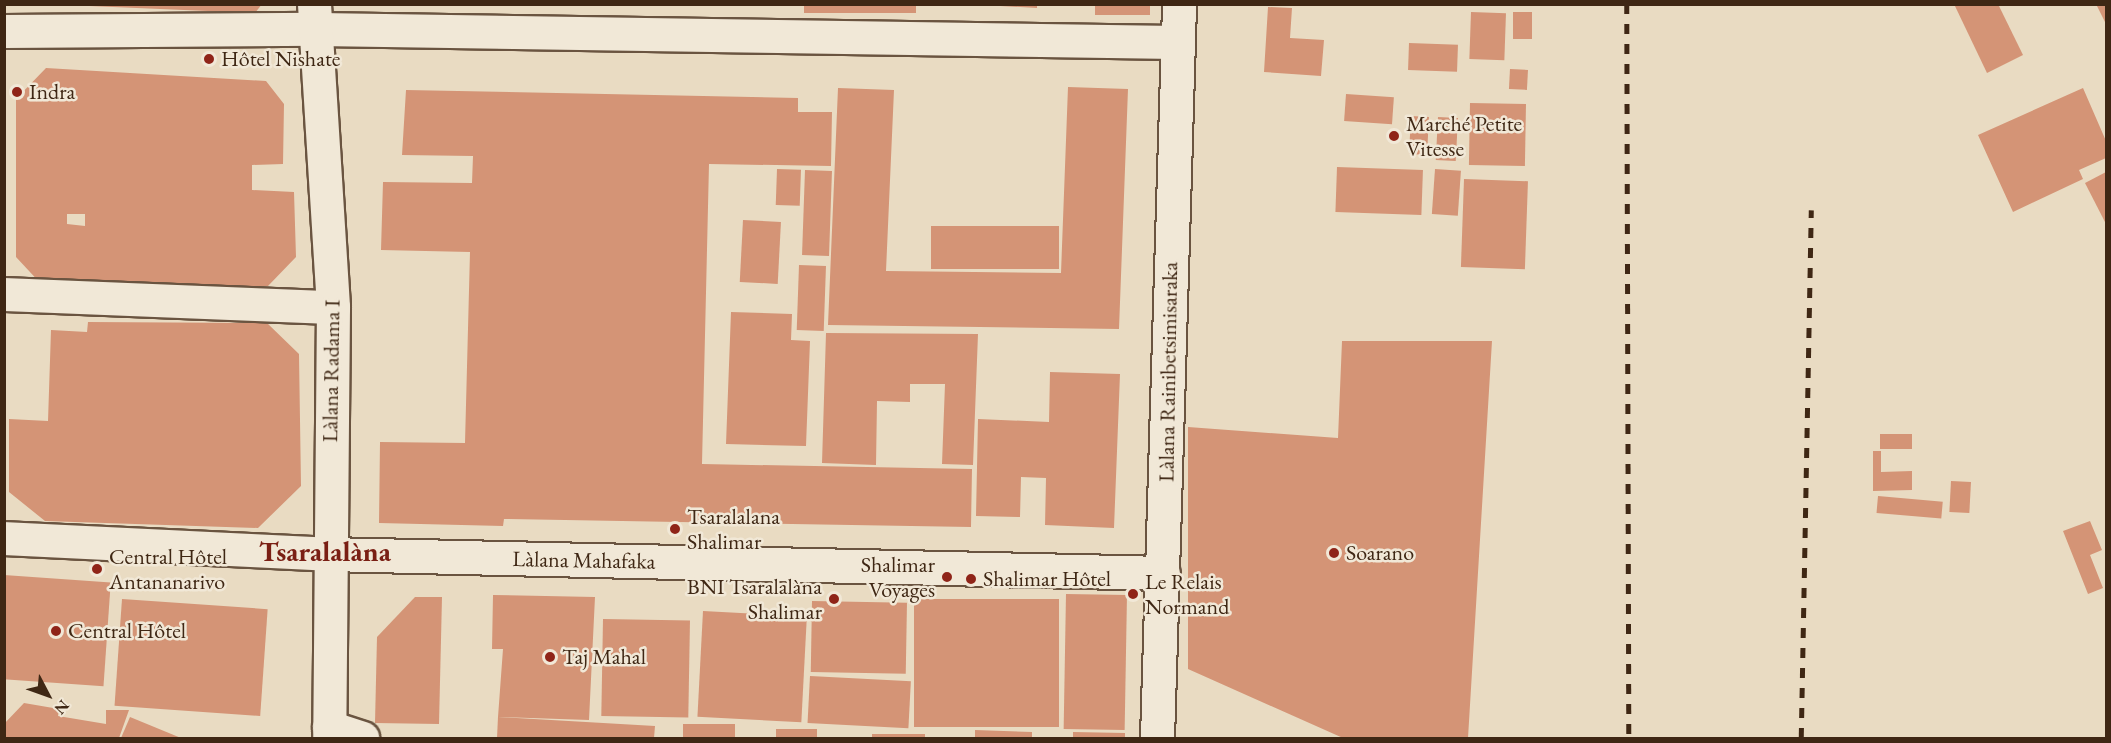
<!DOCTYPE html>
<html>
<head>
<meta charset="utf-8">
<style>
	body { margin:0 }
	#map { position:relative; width:2111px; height:743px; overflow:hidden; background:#e9dbc2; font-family:"EB Garamond",serif }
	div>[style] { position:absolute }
	.building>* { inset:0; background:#d49476; transform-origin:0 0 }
	.roads { filter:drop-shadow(2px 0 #6a5440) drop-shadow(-2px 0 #6a5440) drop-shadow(0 2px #6a5440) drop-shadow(0 -2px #6a5440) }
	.minor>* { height:33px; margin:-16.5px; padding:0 16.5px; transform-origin:16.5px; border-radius:16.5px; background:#f1e8d7 }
	.tertiary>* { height:33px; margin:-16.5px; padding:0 16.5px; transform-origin:16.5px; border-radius:16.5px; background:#f1e8d7 }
	.rail>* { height:4.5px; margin-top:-2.25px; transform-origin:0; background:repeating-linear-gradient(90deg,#3f2714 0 10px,transparent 0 20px) }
	.dots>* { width:16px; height:16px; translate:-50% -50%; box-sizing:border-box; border:3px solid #f1e8d7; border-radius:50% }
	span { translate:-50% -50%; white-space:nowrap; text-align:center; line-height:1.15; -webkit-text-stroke:5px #f1e8d7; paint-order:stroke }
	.poi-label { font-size:22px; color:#3f2714 }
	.left { translate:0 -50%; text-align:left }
	.right { translate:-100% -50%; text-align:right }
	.street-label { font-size:22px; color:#3f2714 }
	.district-label { font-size:28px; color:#7a1f14; font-weight:700 }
	.frame { position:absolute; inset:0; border:6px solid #3f2714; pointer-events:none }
	.north { position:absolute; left:18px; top:665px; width:60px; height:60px; -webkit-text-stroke:4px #f1e8d7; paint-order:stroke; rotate:131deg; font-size:16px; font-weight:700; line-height:24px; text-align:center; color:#3f2714 }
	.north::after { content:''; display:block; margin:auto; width:21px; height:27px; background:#3f2714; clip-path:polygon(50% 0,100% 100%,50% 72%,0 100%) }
</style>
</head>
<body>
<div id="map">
	<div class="building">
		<div style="clip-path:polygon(42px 4px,262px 4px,255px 13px)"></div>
		<div style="left:804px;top:4px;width:112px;height:9px"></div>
		<div style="clip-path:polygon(1000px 4px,1037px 4px,1037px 8px,1000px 6px)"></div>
		<div style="left:1095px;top:4px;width:55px;height:11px"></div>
		<div style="clip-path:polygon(1954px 4px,1998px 4px,2023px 55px,1987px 73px)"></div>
		<div style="clip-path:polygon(2096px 4px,2106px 4px,2106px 24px)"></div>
		<div style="clip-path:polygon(1268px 7px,1292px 8px,1290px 38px,1324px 40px,1321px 76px,1264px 72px)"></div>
		<div style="left:1471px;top:12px;width:35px;height:47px;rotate:2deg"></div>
		<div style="left:1513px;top:12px;width:19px;height:27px"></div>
		<div style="left:1409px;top:43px;width:49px;height:27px;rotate:2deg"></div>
		<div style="clip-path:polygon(evenodd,46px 68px,266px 81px,284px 104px,283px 164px,252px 165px,252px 190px,294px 192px,296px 257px,268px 286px,43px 286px,16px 257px,16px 99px,46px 68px,67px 214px,85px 214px,85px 226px,67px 224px,67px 214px)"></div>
		<div style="left:1510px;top:69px;width:18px;height:20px;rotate:3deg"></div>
		<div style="clip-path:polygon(1068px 87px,1128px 89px,1119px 329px,828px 325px,838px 88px,894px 90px,886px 271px,1061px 273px)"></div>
		<div style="clip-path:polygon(2083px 88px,2106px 141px,2106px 158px,2079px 170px,2083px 179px,2013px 212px,1978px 135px)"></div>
		<div style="clip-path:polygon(406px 90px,798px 98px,798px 112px,832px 112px,831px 166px,709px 164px,702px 464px,972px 469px,971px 527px,504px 519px,503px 526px,379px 523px,380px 442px,465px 443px,470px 252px,381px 250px,383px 182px,472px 183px,473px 156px,402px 155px)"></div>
		<div style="left:1346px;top:94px;width:48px;height:27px;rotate:4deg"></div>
		<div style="left:1470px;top:103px;width:56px;height:62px;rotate:1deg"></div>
		<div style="left:1411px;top:116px;width:18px;height:38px;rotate:3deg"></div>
		<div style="left:1438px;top:117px;width:20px;height:43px;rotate:3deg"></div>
		<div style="left:1337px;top:167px;width:86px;height:45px;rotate:2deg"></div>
		<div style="left:777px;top:169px;width:24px;height:36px;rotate:2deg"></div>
		<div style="left:1435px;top:169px;width:26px;height:45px;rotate:4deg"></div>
		<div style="left:805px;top:170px;width:27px;height:85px;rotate:2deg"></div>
		<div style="clip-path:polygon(2106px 172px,2106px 224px,2085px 183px)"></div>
		<div style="left:1464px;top:179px;width:64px;height:88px;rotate:2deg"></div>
		<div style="left:743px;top:220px;width:38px;height:62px;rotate:3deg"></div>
		<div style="left:931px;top:226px;width:128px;height:43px"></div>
		<div style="left:799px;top:265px;width:27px;height:65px;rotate:2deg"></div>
		<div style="clip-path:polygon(731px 312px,792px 314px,791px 340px,810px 341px,806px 446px,726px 444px)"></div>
		<div style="clip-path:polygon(88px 322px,267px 323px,299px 354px,301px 486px,258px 528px,45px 521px,9px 492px,9px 419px,48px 421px,51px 330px,87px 332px)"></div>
		<div style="clip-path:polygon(826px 333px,978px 334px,973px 465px,942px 464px,945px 384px,910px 384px,910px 402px,877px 401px,876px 465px,822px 463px)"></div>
		<div style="clip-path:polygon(1342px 341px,1492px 341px,1468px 738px,1343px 738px,1188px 669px,1188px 427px,1338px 438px)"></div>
		<div style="clip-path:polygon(1050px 372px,1120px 374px,1114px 528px,1045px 525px,1046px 478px,1021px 477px,1020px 517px,976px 516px,978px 419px,1049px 422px)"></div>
		<div style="left:1880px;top:434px;width:32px;height:15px"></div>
		<div style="clip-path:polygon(1873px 451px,1881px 451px,1881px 472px,1912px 471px,1912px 490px,1873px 491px)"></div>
		<div style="left:1951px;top:481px;width:20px;height:31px;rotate:3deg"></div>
		<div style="left:1878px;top:496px;width:65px;height:17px;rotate:5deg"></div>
		<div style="clip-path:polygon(2090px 521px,2102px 550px,2090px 555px,2103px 588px,2088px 594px,2063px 531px)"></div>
		<div style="left:4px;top:575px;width:107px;height:104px;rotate:4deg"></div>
		<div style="left:1066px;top:594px;width:61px;height:135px;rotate:1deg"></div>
		<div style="clip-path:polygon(493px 595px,595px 597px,589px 720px,498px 717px,503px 649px,492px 649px)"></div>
		<div style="clip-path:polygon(415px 597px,442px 597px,439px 724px,375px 723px,377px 637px)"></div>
		<div style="left:122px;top:599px;width:146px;height:107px;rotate:4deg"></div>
		<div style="left:914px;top:599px;width:145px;height:128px"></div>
		<div style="left:812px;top:601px;width:95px;height:71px;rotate:1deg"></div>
		<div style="left:703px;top:611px;width:104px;height:106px;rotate:3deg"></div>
		<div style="left:603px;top:619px;width:87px;height:97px;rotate:1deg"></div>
		<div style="left:810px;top:676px;width:101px;height:47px;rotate:3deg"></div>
		<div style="clip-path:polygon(24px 703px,59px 709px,58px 716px,106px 724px,106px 710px,129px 710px,119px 738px,4px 738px,4px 724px)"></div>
		<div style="clip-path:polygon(130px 717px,181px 738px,121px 738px)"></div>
		<div style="clip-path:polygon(498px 717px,655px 726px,654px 738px,497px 738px)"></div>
		<div style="left:683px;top:724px;width:52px;height:14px"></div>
		<div style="left:817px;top:729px;width:9px;height:41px;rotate:90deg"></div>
		<div style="clip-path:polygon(975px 730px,1032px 732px,1032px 738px,975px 738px)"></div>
		<div style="clip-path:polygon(1073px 732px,1125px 733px,1125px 738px,1073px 738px)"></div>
		<div style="left:872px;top:734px;width:53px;height:4px"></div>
	</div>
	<div class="roads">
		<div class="minor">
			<div style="left:4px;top:31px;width:314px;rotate:-0.4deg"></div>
			<div style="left:318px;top:29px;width:858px;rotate:0.87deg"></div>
			<div style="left:4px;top:294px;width:329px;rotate:2.3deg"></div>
			<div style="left:4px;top:538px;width:323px;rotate:2.8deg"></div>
			<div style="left:327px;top:554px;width:836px;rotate:1.3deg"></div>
			<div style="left:329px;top:727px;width:35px;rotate:18deg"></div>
		</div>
		<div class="tertiary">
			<div style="left:314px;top:4px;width:304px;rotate:86.4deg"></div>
			<div style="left:333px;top:307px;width:431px;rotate:90.5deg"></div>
			<div style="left:1157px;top:738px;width:734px;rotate:-88.28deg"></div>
		</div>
	</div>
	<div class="rail">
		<div style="left:1627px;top:4px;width:734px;rotate:89.84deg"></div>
		<div style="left:1801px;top:738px;width:528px;rotate:-88.91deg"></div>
	</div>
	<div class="dots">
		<div style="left:209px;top:59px;background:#8f2418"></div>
		<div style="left:17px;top:92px;background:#8f2418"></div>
		<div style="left:1394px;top:136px;background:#8f2418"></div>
		<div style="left:675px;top:529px;background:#8f2418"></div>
		<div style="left:1334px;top:553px;background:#8f2418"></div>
		<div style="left:97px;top:569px;background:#8f2418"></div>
		<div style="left:947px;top:577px;background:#8f2418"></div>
		<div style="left:971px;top:579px;background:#8f2418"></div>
		<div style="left:1133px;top:594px;background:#8f2418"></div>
		<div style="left:834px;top:599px;background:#8f2418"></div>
		<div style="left:56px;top:631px;background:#8f2418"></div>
		<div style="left:550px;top:657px;background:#8f2418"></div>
	</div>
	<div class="poi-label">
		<span class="left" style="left:221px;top:59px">Hôtel Nishate</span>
		<span class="left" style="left:29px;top:92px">Indra</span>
		<span class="left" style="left:1406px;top:136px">Marché Petite<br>Vitesse</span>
		<span class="left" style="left:687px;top:529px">Tsaralalana<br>Shalimar</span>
		<span class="left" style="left:1346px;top:553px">Soarano</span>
		<span class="left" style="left:109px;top:569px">Central Hôtel<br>Antananarivo</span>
		<span class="right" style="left:935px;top:577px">Shalimar<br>Voyages</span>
		<span class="left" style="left:983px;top:579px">Shalimar Hôtel</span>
		<span class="left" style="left:1145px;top:594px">Le Relais<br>Normand</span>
		<span class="right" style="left:822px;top:599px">BNI Tsaralalàna<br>Shalimar</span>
		<span class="left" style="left:68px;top:631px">Central Hôtel</span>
		<span class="left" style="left:562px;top:657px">Taj Mahal</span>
	</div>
	<div class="street-label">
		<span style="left:331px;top:371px;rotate:-89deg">Làlana Radama I</span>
		<span style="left:1168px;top:372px;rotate:-89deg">Làlana Rainibetsimisaraka</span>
		<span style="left:584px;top:560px;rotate:1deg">Làlana Mahafaka</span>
	</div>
	<div class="district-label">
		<span style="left:325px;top:551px">Tsaralalàna</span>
	</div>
	<div class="frame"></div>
	<div class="north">N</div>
</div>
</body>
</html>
